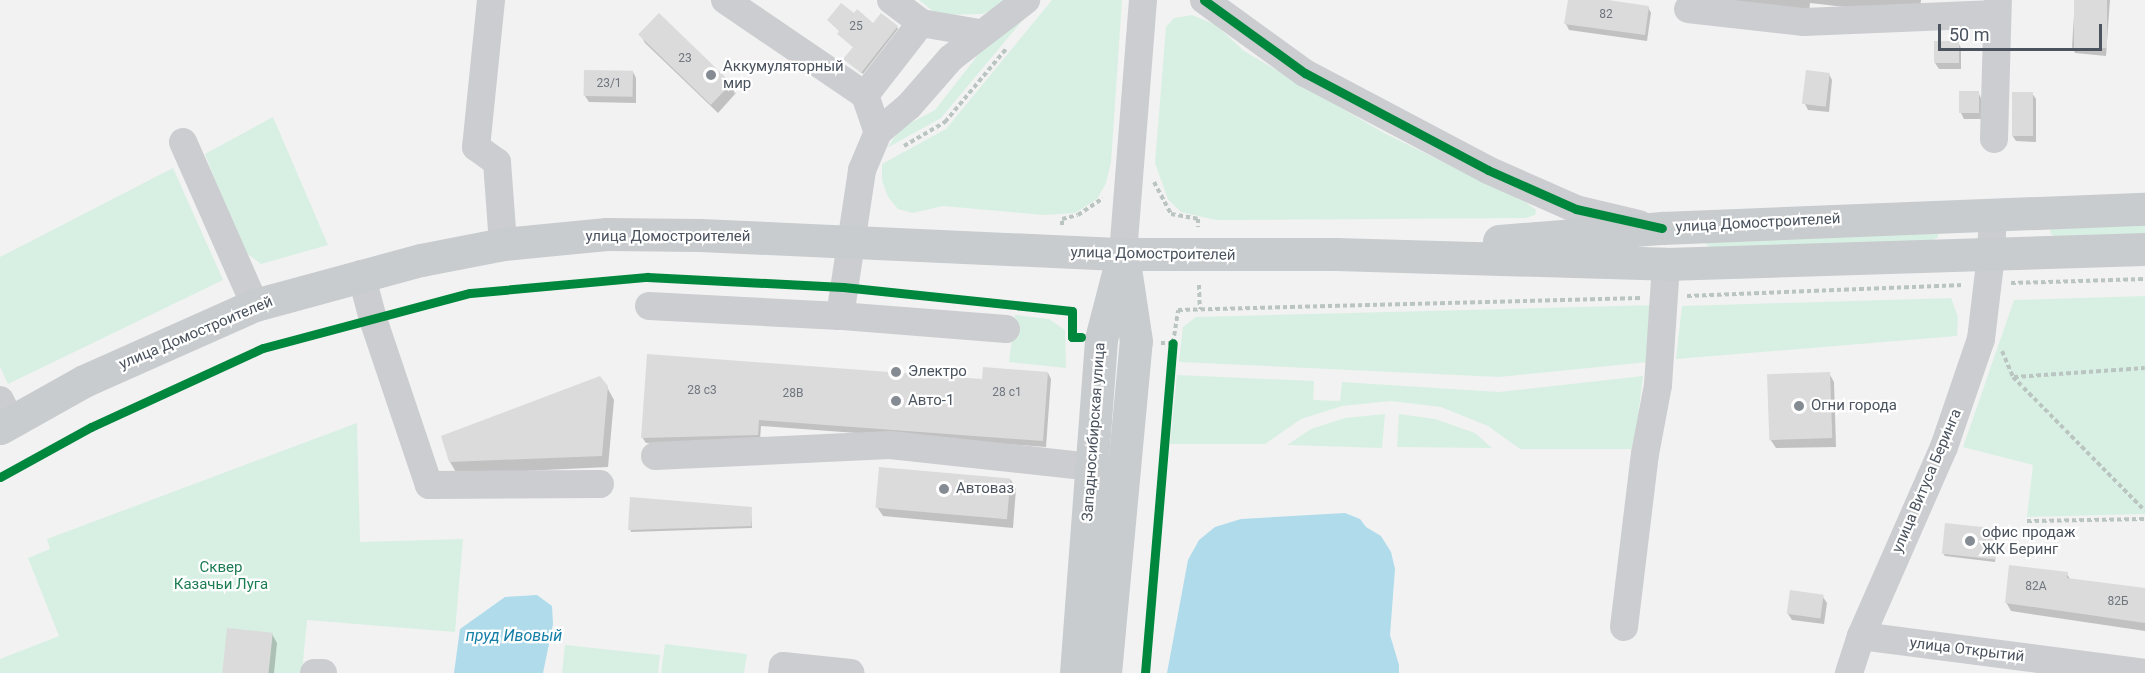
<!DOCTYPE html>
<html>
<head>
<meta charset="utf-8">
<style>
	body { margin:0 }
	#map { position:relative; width:2145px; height:673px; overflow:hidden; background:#f2f2f2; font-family:Roboto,sans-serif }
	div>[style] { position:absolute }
	.green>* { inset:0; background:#d8f0e3 }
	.water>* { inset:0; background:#afdbeb }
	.shadow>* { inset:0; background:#0003 }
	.building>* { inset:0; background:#dbdbdc; transform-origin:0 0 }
	.path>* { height:4px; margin-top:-2px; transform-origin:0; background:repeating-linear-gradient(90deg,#bac5c2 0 4.5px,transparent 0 7.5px) }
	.minor>* { height:28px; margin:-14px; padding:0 14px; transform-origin:14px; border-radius:14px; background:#cccdd0 }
	.major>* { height:33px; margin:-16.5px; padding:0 16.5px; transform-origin:16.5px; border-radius:16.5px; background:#c8ccce }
	.cycleway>* { height:9px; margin:-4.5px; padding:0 4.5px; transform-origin:4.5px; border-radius:4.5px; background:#00873e }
	.dots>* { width:16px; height:16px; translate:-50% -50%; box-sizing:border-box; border:3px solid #fff; border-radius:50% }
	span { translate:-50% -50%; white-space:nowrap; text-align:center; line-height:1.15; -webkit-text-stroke:4.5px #fff; paint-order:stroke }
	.number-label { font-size:12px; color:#6f767e }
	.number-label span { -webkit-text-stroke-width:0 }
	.poi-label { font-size:15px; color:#4a535e }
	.left { translate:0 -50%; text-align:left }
	.street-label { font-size:15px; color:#4a535e }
	.park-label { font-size:15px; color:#1c7d53 }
	.water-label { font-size:16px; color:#147fa7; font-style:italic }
	.scale { position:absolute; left:1938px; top:24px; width:164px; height:27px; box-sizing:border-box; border:3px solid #4a535e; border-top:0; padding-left:8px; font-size:18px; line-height:21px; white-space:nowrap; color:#4a535e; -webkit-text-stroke:4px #fff; paint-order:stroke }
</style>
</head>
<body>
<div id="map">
	<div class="green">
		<div style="clip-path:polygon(919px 0,1010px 0,983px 14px,938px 15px)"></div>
		<div style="clip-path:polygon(1052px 0,1122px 0,1111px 162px,1106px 183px,1097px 199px,1075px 213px,1044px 215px,943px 206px,913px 213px,898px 209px,888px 197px,882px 181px,882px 164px,946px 129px)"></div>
		<div style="clip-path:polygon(1037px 3px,941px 118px,887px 148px,901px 128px,935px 110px,978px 55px)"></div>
		<div style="clip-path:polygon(1192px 15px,1216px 25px,1244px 51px,1384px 133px,1527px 203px,1536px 210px,1535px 215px,1526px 218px,1216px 220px,1181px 212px,1168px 199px,1155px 163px,1166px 27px,1174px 18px)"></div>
		<div style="clip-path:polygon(273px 117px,328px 245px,261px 264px,241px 249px,205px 154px)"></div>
		<div style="clip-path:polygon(173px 168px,223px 280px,8px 384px,0 367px,0 257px)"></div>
		<div style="clip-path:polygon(2145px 223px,2145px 235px,2056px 238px,2051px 234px,2050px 230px,2055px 226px)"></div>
		<div style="clip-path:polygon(1938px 230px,1938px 237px,1932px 241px,1712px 248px,1706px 244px,1706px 237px)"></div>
		<div style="clip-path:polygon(2145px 296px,2145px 514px,2027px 517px,2033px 465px,1963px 447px,2014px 300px)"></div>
		<div style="clip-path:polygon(1951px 298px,1958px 317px,1957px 336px,1676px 359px,1682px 306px)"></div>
		<div style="clip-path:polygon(1656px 305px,1648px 362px,1499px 377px,1179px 362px,1183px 327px,1196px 317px)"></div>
		<div style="clip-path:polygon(1015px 315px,1049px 319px,1065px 330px,1066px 368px,1009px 362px)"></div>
		<div style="clip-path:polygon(1177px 375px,1314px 381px,1313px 400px,1340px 401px,1342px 382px,1499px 392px,1643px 376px,1634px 449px,1520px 449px,1488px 426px,1441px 407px,1391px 401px,1342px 406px,1301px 419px,1265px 444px,1170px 444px)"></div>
		<div style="clip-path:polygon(1385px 414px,1382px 448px,1287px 445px,1311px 429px,1345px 418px)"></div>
		<div style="clip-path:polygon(1399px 414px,1435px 419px,1475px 433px,1492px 448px,1397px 447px)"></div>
		<div style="clip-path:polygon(357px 423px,360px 542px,463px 539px,455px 632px,307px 620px,302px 673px,0 673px,0 659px,59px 636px,28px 558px,50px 549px,47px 539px)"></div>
		<div style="clip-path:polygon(665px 644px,747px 654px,744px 673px,661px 673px)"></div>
		<div style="clip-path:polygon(565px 645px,660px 655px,658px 673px,562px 673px)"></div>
	</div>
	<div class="water">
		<div style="clip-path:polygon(1345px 513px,1360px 519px,1366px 527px,1381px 536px,1391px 552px,1395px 569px,1390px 635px,1399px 665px,1399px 673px,1167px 673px,1188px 560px,1199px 540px,1215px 527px,1241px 519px)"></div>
		<div style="clip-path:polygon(537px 595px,552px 606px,553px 624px,543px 673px,454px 673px,460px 629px,505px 597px)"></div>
	</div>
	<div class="shadow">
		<div style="clip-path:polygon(1569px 0,1598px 0,1648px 7px,1651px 13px,1647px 41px,1569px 30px,1566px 24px)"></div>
		<div style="clip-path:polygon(1685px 0,1921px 0,1920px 9px,1880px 11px,1810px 3px,1809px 14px)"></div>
		<div style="clip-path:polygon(2075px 0,2110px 0,2106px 56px,2075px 53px,2072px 47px)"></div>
		<div style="clip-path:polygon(873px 25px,897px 27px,898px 29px,863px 74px,847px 61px,854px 48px,839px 34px)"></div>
		<div style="clip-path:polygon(640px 34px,731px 84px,736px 93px,718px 113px,645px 43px)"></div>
		<div style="clip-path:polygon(1958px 42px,1961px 48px,1961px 69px,1939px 69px,1935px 63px)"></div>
		<div style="clip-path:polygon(633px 72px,636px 78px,636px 103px,589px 102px,585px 96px)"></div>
		<div style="clip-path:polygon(1829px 74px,1832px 80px,1829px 112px,1808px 110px,1805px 104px)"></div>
		<div style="clip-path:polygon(1978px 92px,1981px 98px,1981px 119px,1964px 119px,1961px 113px)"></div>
		<div style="clip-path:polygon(2032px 93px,2036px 99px,2036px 142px,2016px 141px,2012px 135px)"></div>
		<div style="clip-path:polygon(1048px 373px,1051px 379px,1046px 447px,761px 426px,760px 440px,646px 443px,642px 437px,984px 380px)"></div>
		<div style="clip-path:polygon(1829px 373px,1834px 382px,1836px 447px,1776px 448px,1770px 439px)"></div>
		<div style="clip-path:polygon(607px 387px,614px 400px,608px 467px,457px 474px,450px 462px)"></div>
		<div style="clip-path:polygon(1011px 480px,1016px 489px,1013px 528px,883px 516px,877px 507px)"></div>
		<div style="clip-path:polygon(751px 509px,752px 528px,631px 532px,630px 529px)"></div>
		<div style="clip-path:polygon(1998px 531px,1995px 562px,1945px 556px,1943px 553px)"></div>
		<div style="clip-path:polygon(2067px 574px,2070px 579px,2145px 590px,2145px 631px,2011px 611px,2006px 602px)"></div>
		<div style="clip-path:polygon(1823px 597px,1827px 603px,1824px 624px,1792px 620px,1788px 614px)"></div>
		<div style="clip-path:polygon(272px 634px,277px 643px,274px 673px,225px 673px)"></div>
	</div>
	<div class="building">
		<div style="clip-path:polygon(1568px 0,1608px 0,1649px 6px,1645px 35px,1564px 24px)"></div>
		<div style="left:2074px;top:0;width:33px;height:48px"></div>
		<div style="clip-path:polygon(841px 3px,854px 13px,857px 9px,873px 23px,881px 13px,898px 26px,861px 73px,843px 59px,853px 47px,837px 34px,839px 31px,827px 20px)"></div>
		<div style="left:659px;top:13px;width:101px;height:30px;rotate:44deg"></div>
		<div style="left:1934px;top:41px;width:25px;height:22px"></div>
		<div style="left:584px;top:70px;width:49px;height:26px;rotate:1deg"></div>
		<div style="left:1806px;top:70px;width:24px;height:34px;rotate:7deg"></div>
		<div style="left:1959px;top:91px;width:20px;height:22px"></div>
		<div style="left:2012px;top:92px;width:21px;height:44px"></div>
		<div style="clip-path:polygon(647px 354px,982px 379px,983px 367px,1048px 372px,1043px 441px,759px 420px,758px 435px,641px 438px)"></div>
		<div style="left:1830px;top:372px;width:66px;height:63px;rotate:88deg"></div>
		<div style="clip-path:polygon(600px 376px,608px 386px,602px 456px,449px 462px,441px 436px)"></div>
		<div style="left:879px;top:467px;width:132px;height:41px;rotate:5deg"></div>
		<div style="clip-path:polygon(630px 497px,752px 507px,751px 526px,628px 530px)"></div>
		<div style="left:1945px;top:523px;width:54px;height:31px;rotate:6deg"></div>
		<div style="clip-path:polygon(2009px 565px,2068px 572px,2067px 578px,2145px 588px,2145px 623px,2005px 603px)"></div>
		<div style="left:1790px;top:590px;width:34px;height:24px;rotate:8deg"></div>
		<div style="left:227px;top:628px;width:46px;height:45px;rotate:6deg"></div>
	</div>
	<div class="path">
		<div style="left:904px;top:146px;width:48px;rotate:-30.3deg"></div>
		<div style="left:945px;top:122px;width:95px;rotate:-50.1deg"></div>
		<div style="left:1154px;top:182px;width:36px;rotate:62deg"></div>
		<div style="left:1171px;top:214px;width:27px;rotate:10deg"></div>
		<div style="left:1198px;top:219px;width:8px;rotate:90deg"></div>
		<div style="left:1062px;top:225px;width:6px;rotate:-90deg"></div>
		<div style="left:1062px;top:219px;width:16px;rotate:-14deg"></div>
		<div style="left:1078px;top:215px;width:30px;rotate:-34deg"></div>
		<div style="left:2011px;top:283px;width:134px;rotate:-1.7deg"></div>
		<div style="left:1199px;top:285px;width:24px;rotate:88deg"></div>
		<div style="left:1687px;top:296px;width:277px;rotate:-2.3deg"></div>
		<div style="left:1056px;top:310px;width:16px;rotate:4deg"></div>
		<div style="left:1072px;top:311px;width:25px;rotate:90deg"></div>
		<div style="left:1161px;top:343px;width:12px"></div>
		<div style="left:1173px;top:343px;width:33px;rotate:-81deg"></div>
		<div style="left:1178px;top:310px;width:463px;rotate:-1.5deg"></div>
		<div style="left:2002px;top:351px;width:28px;rotate:67deg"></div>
		<div style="left:2013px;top:377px;width:188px;rotate:45.4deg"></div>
		<div style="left:2014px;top:377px;width:131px;rotate:-3.9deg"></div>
		<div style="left:2027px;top:521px;width:118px;rotate:-1deg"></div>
	</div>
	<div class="minor">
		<div style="left:491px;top:0;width:148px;rotate:95.8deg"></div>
		<div style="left:476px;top:147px;width:26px;rotate:36deg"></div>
		<div style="left:497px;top:162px;width:82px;rotate:85.8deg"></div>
		<div style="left:725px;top:0;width:169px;rotate:34.2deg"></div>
		<div style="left:865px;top:95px;width:39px;rotate:71deg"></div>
		<div style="left:891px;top:0;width:38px;rotate:37deg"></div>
		<div style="left:1204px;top:0;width:125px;rotate:35.9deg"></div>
		<div style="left:1305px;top:73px;width:207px;rotate:27.9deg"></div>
		<div style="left:1488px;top:170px;width:96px;rotate:23.9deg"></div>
		<div style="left:1576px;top:209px;width:65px;rotate:13.4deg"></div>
		<div style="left:1688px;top:9px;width:117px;rotate:6.4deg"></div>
		<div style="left:1804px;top:22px;width:193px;rotate:-2.4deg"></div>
		<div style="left:865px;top:95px;width:91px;rotate:-52.1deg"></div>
		<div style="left:921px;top:23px;width:59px;rotate:9.8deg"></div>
		<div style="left:1994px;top:139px;width:139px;rotate:-88.4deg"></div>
		<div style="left:183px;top:142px;width:178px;rotate:66.2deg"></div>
		<div style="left:1123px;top:254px;width:255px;rotate:-85.5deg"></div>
		<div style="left:361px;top:274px;width:47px;rotate:75.1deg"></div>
		<div style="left:373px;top:319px;width:175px;rotate:71.4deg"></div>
		<div style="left:429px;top:485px;width:171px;rotate:-0.3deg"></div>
		<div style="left:649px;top:306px;width:191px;rotate:3deg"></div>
		<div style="left:1006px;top:329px;width:167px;rotate:-175.5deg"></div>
		<div style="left:840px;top:316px;width:148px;rotate:-81.4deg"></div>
		<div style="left:862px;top:170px;width:41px;rotate:-67.2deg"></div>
		<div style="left:878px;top:132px;width:40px;rotate:-40deg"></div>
		<div style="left:909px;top:106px;width:64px;rotate:-48.8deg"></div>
		<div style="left:951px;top:58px;width:95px;rotate:-37.7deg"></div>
		<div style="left:0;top:400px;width:25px;rotate:63deg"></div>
		<div style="left:655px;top:456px;width:235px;rotate:-2.7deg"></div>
		<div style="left:890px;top:445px;width:202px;rotate:6.2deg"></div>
		<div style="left:1624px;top:627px;width:174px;rotate:-83.1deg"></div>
		<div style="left:1645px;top:454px;width:70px;rotate:-79.3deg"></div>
		<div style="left:1658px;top:385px;width:121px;rotate:-86.2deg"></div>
		<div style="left:1861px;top:636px;width:286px;rotate:7.4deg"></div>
		<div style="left:314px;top:673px;width:9px"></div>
		<div style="left:782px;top:673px;width:7px;rotate:-82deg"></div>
		<div style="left:783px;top:666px;width:68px;rotate:5.9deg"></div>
		<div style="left:1849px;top:673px;width:39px;rotate:-72deg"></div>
		<div style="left:1861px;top:636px;width:206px;rotate:-66.3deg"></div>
		<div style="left:1944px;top:447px;width:114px;rotate:-71.1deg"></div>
		<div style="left:1981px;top:339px;width:85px;rotate:-83.2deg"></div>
		<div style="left:1991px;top:255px;width:42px;rotate:-87.3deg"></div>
	</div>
	<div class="major">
		<div style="left:1499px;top:241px;width:164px;rotate:-4.6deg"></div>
		<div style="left:1662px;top:228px;width:483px;rotate:-2.3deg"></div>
		<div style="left:0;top:428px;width:96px;rotate:-29.2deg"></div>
		<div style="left:84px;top:381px;width:187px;rotate:-24deg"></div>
		<div style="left:255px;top:305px;width:172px;rotate:-15.2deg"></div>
		<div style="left:421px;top:260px;width:84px;rotate:-11deg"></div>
		<div style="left:503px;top:244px;width:104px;rotate:-5.5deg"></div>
		<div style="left:607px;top:234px;width:93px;rotate:0.6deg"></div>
		<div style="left:700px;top:235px;width:423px;rotate:2.6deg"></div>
		<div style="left:1123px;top:254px;width:213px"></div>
		<div style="left:1336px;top:254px;width:330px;rotate:1.7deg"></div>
		<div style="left:1666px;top:264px;width:479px;rotate:-1.8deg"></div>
		<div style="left:1076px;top:673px;width:335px;rotate:-85.7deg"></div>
		<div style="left:1101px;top:339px;width:88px;rotate:-75.5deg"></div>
		<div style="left:1105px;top:673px;width:333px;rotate:-84.7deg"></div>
		<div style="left:1136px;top:341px;width:74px;rotate:-98.6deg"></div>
	</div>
	<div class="cycleway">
		<div style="left:1204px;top:0;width:125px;rotate:35.9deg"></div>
		<div style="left:1305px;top:73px;width:207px;rotate:27.9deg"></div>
		<div style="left:1488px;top:170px;width:96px;rotate:23.9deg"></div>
		<div style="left:1576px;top:209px;width:88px;rotate:12.5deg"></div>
		<div style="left:0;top:477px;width:104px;rotate:-28.8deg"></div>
		<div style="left:91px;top:427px;width:189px;rotate:-24.7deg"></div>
		<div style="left:263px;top:348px;width:214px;rotate:-14.9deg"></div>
		<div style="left:470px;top:293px;width:178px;rotate:-5.2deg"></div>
		<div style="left:647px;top:277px;width:196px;rotate:2.9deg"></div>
		<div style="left:843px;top:287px;width:230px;rotate:6deg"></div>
		<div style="left:1072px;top:311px;width:26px;rotate:90deg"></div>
		<div style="left:1072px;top:337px;width:9px"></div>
		<div style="left:1145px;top:673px;width:331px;rotate:-85.2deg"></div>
	</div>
	<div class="dots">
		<div style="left:711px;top:75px;background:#858b92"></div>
		<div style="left:896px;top:372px;background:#858b92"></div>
		<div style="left:896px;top:401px;background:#858b92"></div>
		<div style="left:1799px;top:406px;background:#858b92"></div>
		<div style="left:944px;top:489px;background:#858b92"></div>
		<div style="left:1970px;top:541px;background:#858b92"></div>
	</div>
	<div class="number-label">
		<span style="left:1606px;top:15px">82</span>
		<span style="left:856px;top:27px">25</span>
		<span style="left:685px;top:59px">23</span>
		<span style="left:609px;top:84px">23/1</span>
		<span style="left:702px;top:391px">28 с3</span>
		<span style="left:1007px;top:393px">28 с1</span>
		<span style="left:793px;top:394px">28В</span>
		<span style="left:2036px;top:587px">82А</span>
		<span style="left:2118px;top:602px">82Б</span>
	</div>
	<div class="poi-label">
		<span class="left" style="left:723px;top:75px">Аккумуляторный<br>мир</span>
		<span class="left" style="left:908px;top:372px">Электро</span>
		<span class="left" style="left:908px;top:401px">Авто-1</span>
		<span class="left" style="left:1811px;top:406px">Огни города</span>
		<span class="left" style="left:956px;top:489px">Автоваз</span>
		<span class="left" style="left:1982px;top:541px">офис продаж<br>ЖК Беринг</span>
	</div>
	<div class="street-label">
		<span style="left:1758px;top:223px;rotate:-3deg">улица Домостроителей</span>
		<span style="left:668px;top:237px">улица Домостроителей</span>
		<span style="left:1153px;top:254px;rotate:1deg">улица Домостроителей</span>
		<span style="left:196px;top:333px;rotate:-23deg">улица Домостроителей</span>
		<span style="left:1094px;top:432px;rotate:-86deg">Западносибирская улица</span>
		<span style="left:1927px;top:481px;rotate:-67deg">улица Витуса Беринга</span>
		<span style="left:1967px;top:650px;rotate:7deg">улица Открытий</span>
	</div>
	<div class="park-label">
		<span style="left:221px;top:576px">Сквер<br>Казачьи Луга</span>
	</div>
	<div class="water-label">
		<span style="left:514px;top:636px">пруд Ивовый</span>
	</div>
	<div class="scale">50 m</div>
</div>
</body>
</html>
